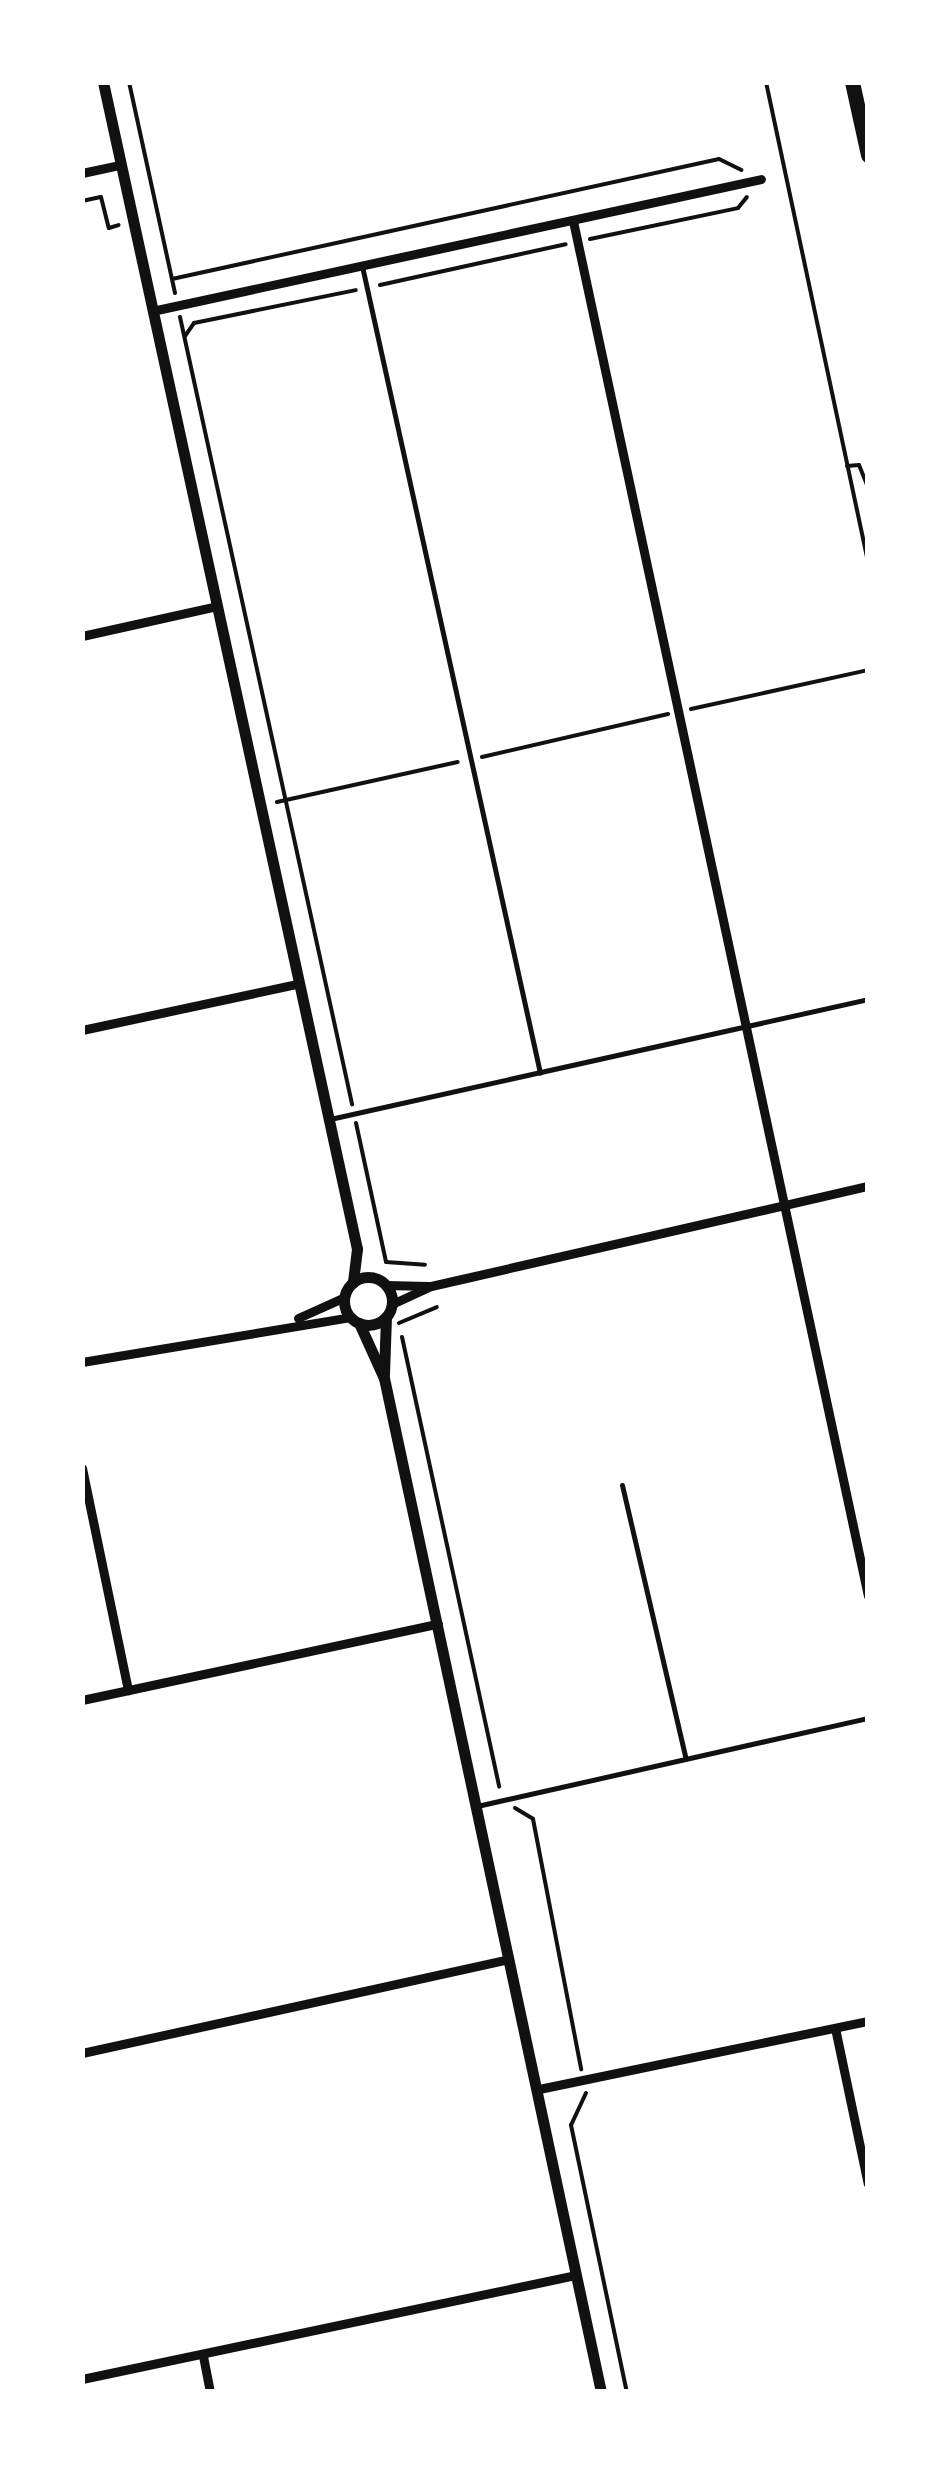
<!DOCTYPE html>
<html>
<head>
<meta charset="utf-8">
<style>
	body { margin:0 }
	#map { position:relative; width:950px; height:2474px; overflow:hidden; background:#fff; font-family:"DejaVu Sans",sans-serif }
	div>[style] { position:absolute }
	.path>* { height:4px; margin:-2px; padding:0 2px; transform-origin:2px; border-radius:2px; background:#111 }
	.service>* { height:5px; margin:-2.5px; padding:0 2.5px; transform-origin:2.5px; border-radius:2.5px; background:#111 }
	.minor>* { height:9px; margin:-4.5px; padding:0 4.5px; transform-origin:4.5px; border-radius:4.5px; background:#111 }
	.tertiary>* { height:11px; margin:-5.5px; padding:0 5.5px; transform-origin:5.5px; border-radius:5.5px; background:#111 }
	.tertiary>.ring { margin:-5.5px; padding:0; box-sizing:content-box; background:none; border:11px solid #111; border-radius:50% }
	.motorway>* { height:15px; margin:-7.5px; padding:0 7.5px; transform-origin:7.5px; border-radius:7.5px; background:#111 }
	span { translate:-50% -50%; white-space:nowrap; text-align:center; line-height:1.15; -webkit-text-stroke:9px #fff; paint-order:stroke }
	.frame { position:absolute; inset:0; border:85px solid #fff; pointer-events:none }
</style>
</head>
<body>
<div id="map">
	<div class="path">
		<div style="left:129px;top:82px;width:216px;rotate:77.7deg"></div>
		<div style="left:766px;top:82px;width:491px;rotate:78deg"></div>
		<div style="left:82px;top:201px;width:19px;rotate:-12deg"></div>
		<div style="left:101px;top:197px;width:32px;rotate:76deg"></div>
		<div style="left:109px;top:228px;width:10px;rotate:-17deg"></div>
		<div style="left:590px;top:239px;width:151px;rotate:-11.8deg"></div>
		<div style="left:738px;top:208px;width:14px;rotate:-51deg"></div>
		<div style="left:172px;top:279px;width:560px;rotate:-12.37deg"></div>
		<div style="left:719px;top:159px;width:25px;rotate:26deg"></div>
		<div style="left:380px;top:285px;width:190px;rotate:-12.4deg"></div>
		<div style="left:180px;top:317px;width:806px;rotate:77.67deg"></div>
		<div style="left:185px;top:336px;width:16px;rotate:-55deg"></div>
		<div style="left:194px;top:323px;width:165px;rotate:-11.5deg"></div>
		<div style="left:847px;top:466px;width:12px;rotate:-5deg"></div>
		<div style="left:859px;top:465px;width:24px;rotate:68deg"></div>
		<div style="left:691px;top:709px;width:181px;rotate:-12.4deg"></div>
		<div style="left:482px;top:757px;width:191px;rotate:-13deg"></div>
		<div style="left:277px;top:802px;width:185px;rotate:-12.5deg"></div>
		<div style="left:356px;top:1123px;width:142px;rotate:77.8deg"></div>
		<div style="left:386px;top:1262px;width:39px;rotate:4deg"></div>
		<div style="left:399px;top:1323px;width:41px;rotate:-22.8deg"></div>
		<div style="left:402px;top:1337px;width:460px;rotate:77.8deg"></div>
		<div style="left:515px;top:1808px;width:21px;rotate:31deg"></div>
		<div style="left:533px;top:1819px;width:255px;rotate:79.1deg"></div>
		<div style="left:586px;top:2093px;width:35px;rotate:115deg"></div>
		<div style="left:571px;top:2125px;width:273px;rotate:78.2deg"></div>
	</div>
	<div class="service">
		<div style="left:362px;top:266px;width:826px;rotate:77.56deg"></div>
		<div style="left:330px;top:1119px;width:551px;rotate:-12.57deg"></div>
		<div style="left:622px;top:1485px;width:281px;rotate:76.9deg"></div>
		<div style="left:477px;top:1806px;width:401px;rotate:-12.7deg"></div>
	</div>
	<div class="minor">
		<div style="left:82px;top:173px;width:40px;rotate:-12deg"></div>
		<div style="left:573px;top:221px;width:1406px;rotate:77.89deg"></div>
		<div style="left:152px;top:311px;width:623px;rotate:-12.23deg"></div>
		<div style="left:82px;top:636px;width:138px;rotate:-12.5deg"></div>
		<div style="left:82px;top:1030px;width:220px;rotate:-12.1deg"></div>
		<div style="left:386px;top:1285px;width:42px;rotate:1.4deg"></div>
		<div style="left:392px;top:1304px;width:43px;rotate:-24.8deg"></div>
		<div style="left:431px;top:1286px;width:448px;rotate:-12.9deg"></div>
		<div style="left:298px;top:1318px;width:51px;rotate:-24.1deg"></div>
		<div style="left:82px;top:1362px;width:272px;rotate:-9.5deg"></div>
		<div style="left:82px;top:1468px;width:227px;rotate:78.3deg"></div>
		<div style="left:82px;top:1700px;width:364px;rotate:-12.1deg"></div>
		<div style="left:835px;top:2028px;width:159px;rotate:78.1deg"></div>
		<div style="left:82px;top:2053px;width:437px;rotate:-12.4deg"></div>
		<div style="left:539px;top:2089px;width:336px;rotate:-11.7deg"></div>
		<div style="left:203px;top:2356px;width:37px;rotate:79deg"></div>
		<div style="left:82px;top:2379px;width:505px;rotate:-11.89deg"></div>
	</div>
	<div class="tertiary">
		<div style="left:103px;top:82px;width:1194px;rotate:77.72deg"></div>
		<div style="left:357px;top:1249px;width:34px;rotate:97deg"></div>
		<div class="ring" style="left:344px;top:1277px;width:37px;height:37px"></div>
		<div style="left:359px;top:1323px;width:60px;rotate:65.6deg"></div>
		<div style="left:384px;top:1378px;width:1037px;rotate:77.92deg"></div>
		<div style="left:384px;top:1374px;width:57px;rotate:-88deg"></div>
	</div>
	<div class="motorway">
		<div style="left:852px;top:82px;width:75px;rotate:77.6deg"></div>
	</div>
	<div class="frame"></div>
</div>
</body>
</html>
